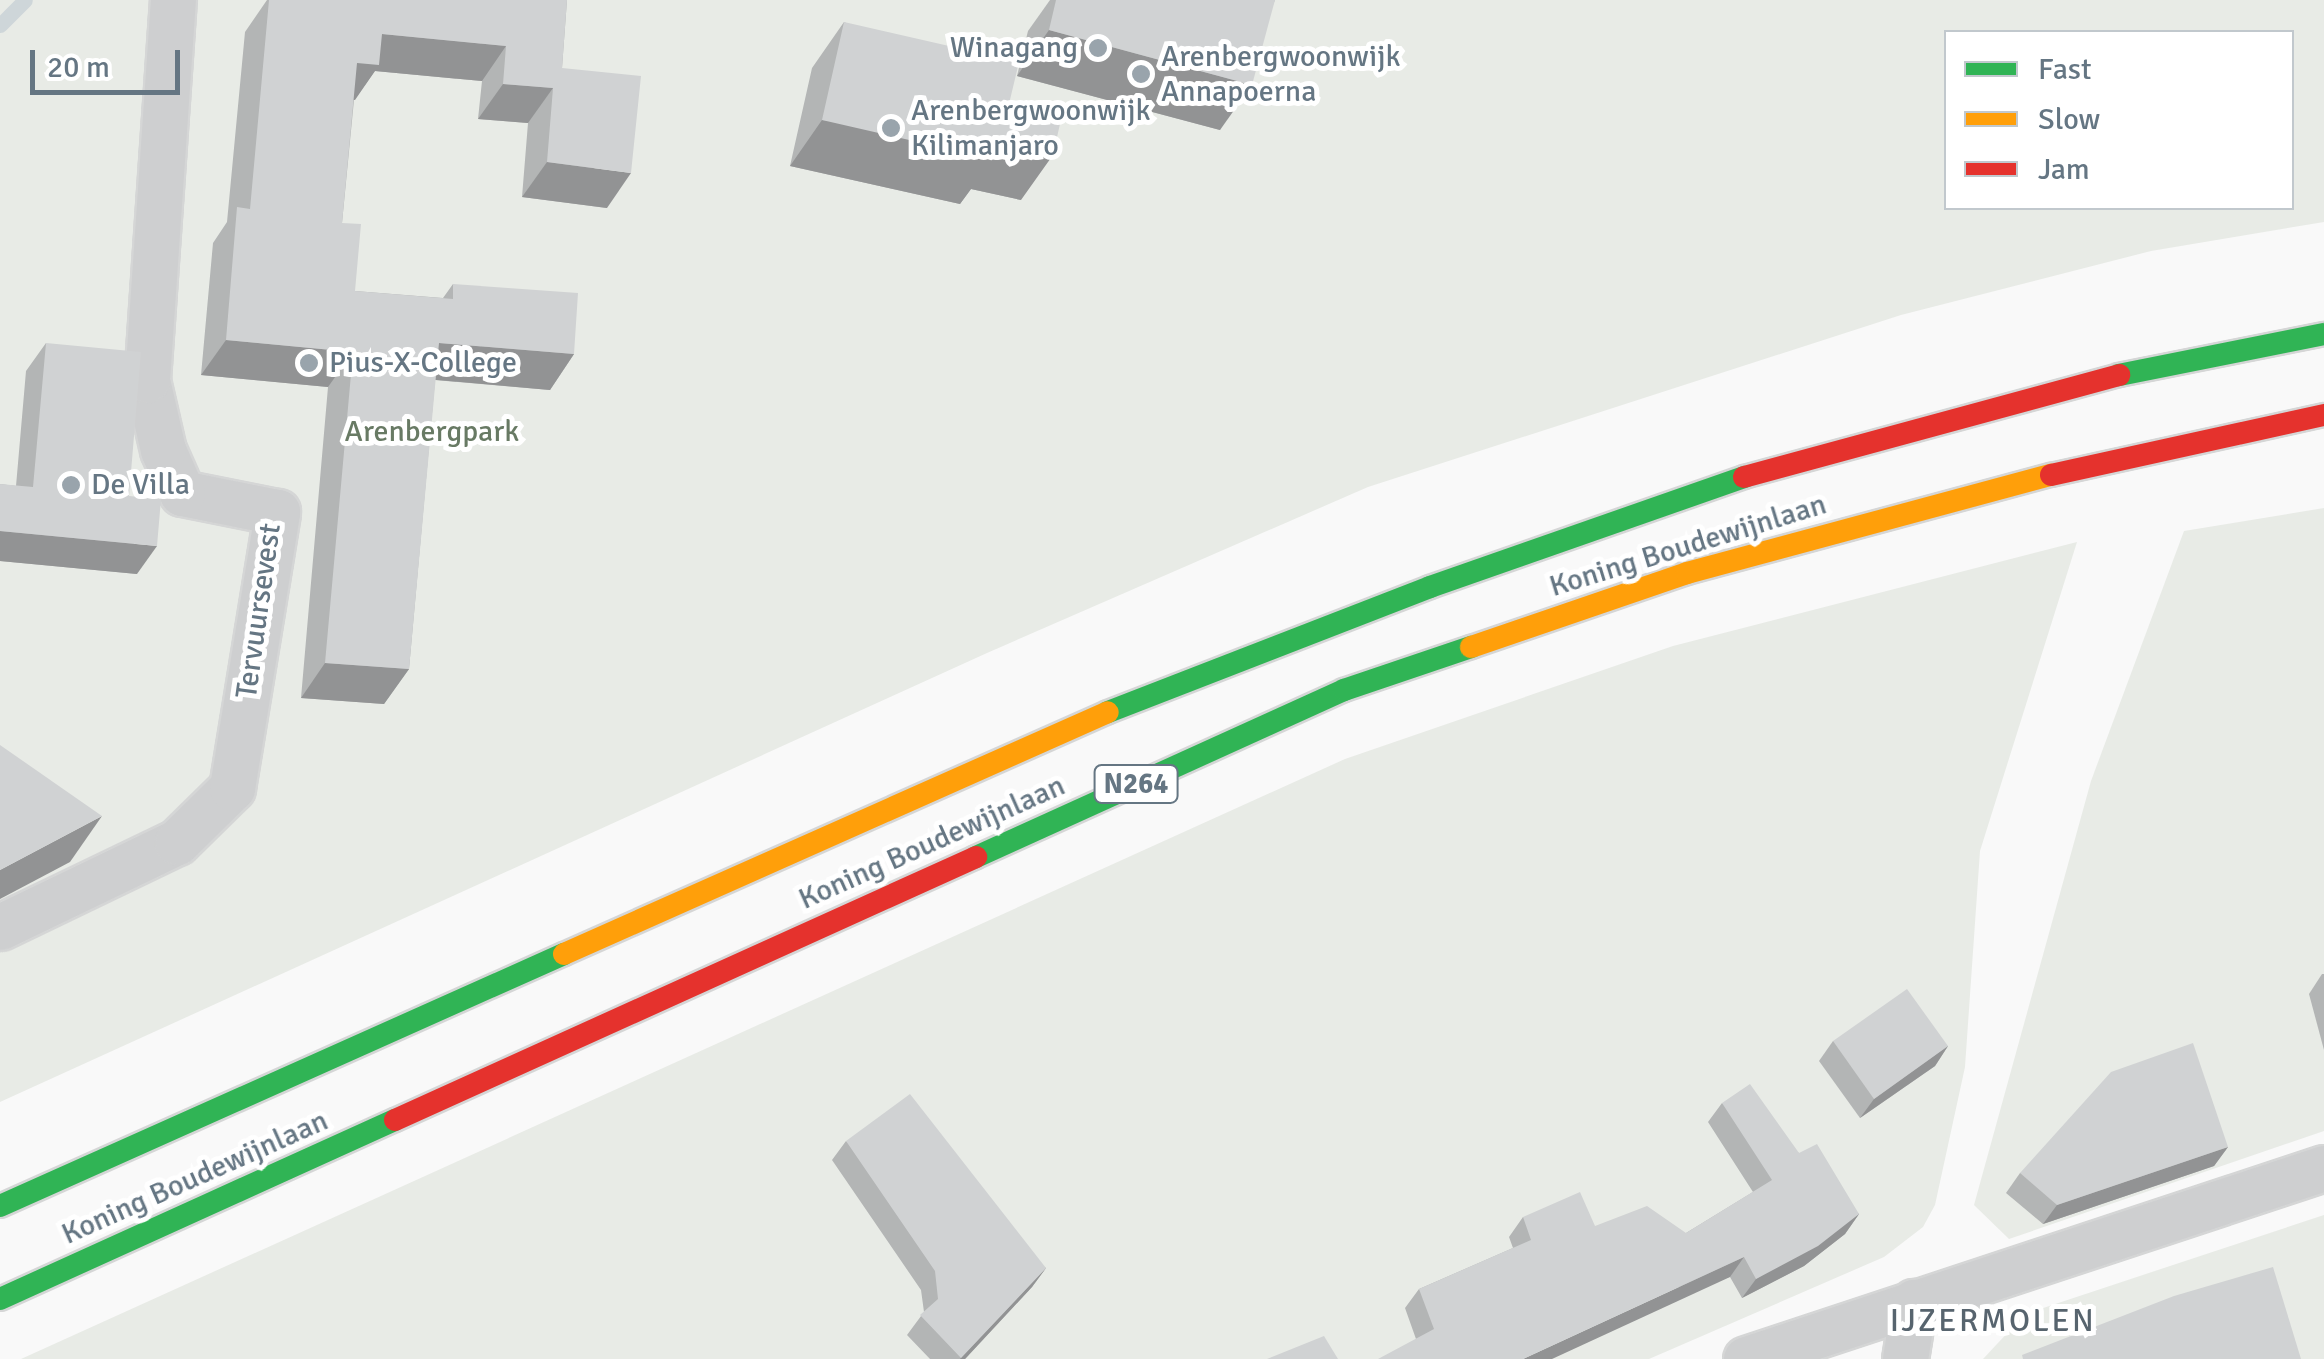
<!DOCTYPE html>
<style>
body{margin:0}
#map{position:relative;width:2324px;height:1359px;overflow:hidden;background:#f9f9f9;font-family:Signika,sans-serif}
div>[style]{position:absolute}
.green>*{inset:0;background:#e8ebe6}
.stream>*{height:15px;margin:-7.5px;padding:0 7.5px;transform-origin:7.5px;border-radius:7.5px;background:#ced6d9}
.roads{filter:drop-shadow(2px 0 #d5d6d6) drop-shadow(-2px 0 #d5d6d6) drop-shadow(0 2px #d5d6d6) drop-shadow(0 -2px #d5d6d6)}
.street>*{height:45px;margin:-22.5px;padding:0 22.5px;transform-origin:22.5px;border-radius:22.5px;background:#cecfd0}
.fast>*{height:22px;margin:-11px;padding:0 11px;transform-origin:11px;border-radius:11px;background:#30b455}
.slow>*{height:22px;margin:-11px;padding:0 11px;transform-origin:11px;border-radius:11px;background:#ff9f0a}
.jam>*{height:22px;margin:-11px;padding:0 11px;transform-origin:11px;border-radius:11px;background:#e5322d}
.wall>*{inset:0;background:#b3b5b5}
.shaded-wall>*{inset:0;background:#929394}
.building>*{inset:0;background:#d0d2d3}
.dots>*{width:28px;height:28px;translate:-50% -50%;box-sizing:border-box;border:5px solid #fff;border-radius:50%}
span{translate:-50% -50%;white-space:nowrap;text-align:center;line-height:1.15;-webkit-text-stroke:10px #fff;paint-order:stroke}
.shield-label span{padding:2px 8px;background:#fff;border:2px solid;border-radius:8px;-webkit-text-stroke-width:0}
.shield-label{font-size:28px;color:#657683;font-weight:700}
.poi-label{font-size:30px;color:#657683}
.right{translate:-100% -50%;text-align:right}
.left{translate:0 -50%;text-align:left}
.park-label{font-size:30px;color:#687a64}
.street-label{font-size:30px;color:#657683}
.neighbourhood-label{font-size:32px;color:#57646e;letter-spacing:2.5px}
.legend{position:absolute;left:1944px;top:30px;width:350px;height:180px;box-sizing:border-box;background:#fff;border:2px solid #c1c8cd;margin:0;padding:12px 18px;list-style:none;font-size:30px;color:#657683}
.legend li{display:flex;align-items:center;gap:20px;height:50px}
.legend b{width:50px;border:2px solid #c1c8cd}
.scale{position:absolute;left:30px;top:50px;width:150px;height:45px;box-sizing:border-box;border:5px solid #657683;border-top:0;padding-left:12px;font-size:30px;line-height:35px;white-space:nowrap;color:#657683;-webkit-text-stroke:8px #fff;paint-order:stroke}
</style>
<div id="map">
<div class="green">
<div style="clip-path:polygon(evenodd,0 0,2324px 0,2324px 222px,2151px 251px,1901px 315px,1368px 487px,987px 653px,0 1102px,0 0,1946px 32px,2292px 32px,2292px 208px,1946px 208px,1946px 32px)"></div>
<div style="clip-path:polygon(2324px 508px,2324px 1131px,2009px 1239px,1974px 1205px,2091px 781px,2184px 531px)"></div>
<div style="clip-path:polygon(2077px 542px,1980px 851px,1965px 1067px,1935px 1205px,1923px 1227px,1884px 1257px,1649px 1359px,21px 1359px,1345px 759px,1673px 646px)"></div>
<div style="clip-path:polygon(2324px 1215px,2324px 1359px,1983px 1359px,2025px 1314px)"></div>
</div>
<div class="stream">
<div style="left:0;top:25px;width:35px;rotate:-45deg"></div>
</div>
<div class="roads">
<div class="street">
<div style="left:0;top:927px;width:196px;rotate:-25.7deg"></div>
<div style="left:177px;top:842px;width:77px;rotate:-44.5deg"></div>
<div style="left:232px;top:788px;width:280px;rotate:-80.7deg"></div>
<div style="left:277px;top:512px;width:97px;rotate:-168.7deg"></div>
<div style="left:182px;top:493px;width:47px;rotate:-113.8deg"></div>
<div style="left:163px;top:450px;width:72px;rotate:-102.9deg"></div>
<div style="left:147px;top:380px;width:381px;rotate:-86.1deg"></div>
<div style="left:1746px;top:1359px;width:609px;rotate:-18.29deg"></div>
<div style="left:1905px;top:1359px;width:58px;rotate:-81deg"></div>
</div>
<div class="fast">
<div style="left:2119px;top:375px;width:209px;rotate:-11.3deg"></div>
<div style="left:1108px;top:712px;width:345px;rotate:-21.2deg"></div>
<div style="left:1430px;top:587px;width:333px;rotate:-19.3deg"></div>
<div style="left:976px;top:857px;width:404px;rotate:-24.4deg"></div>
<div style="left:1344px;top:690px;width:134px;rotate:-18.7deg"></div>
<div style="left:0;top:1206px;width:618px;rotate:-24.08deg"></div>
<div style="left:0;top:1299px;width:434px;rotate:-24.4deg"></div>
</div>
<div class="slow">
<div style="left:1471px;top:647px;width:228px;rotate:-18.9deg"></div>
<div style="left:1687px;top:573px;width:377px;rotate:-15.1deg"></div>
<div style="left:564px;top:954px;width:595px;rotate:-23.98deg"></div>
</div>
<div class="jam">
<div style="left:2051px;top:475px;width:280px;rotate:-12.4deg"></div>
<div style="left:1744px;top:477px;width:389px;rotate:-15.2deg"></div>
<div style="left:395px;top:1120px;width:638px;rotate:-24.35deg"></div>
</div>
</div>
<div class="wall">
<div style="clip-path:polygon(267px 0,567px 0,562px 68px,607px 208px,522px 197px,528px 123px,478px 119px,482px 81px,375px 71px,354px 100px,342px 223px,355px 291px,443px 298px,453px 284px,574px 354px,550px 390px,435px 380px,409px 669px,384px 704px,301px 698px,328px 387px,201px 375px,213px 243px,227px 222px,245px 32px)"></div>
<div style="clip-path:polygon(1050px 0,1275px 0,1220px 130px,1017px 76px,1028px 31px)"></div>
<div style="clip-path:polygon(844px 22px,1009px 104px,1021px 200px,971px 189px,960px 204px,790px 166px,812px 68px)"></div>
<div style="clip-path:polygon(46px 343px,129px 496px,137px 574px,0 561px,0 484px,16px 486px,26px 371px)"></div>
<div style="clip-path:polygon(2322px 974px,2324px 974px,2324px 1050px,2309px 994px)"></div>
<div style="clip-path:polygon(1833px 1041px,1948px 1046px,1935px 1066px,1860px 1118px,1819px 1061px)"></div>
<div style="clip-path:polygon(1722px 1103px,1799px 1153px,1859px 1214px,1845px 1234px,1804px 1266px,1742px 1298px,1730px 1277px,1416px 1339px,1405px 1308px,1419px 1289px,1513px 1248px,1509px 1237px,1523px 1217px,1595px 1226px,1686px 1233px,1753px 1192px,1708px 1122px)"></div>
<div style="clip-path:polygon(846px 1141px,1046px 1268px,1032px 1287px,965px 1359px,930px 1359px,907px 1335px,924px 1312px,921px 1290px,832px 1160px)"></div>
<div style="clip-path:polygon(2228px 1147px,2214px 1166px,2043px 1224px,2006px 1193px,2020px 1173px)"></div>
</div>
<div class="shaded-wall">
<div style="clip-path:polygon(1049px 30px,1252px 85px,1220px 130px,1017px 76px)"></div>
<div style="clip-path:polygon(382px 34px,506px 46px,482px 81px,375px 71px,355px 100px,332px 98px,357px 63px)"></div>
<div style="clip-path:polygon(503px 84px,553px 88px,528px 123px,478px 119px)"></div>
<div style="clip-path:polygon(822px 120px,996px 143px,1053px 155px,1021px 200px,971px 189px,960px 204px,790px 166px)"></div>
<div style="clip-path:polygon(547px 162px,631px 173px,607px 208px,522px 197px)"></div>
<div style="clip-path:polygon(226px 340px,353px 352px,328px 387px,201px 375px)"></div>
<div style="clip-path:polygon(439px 343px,574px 354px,550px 390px,414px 378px)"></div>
<div style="clip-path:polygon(0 531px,157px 546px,137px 574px,0 561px)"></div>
<div style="clip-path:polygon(325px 663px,409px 669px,384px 704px,301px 698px)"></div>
<div style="clip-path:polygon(102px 816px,70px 862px,0 899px,0 870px)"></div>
<div style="clip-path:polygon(1948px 1046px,1935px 1066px,1860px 1118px,1874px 1099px)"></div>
<div style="clip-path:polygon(2228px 1147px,2214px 1166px,2043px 1224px,2057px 1205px)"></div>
<div style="clip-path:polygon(1859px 1214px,1845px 1234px,1804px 1266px,1742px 1298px,1756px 1279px)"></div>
<div style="clip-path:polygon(1744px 1257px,1730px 1277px,1552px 1359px,1523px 1359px)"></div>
<div style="clip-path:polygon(1046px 1268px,1032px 1287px,965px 1359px,960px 1359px)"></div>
</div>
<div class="building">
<div style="clip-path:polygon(269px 0,567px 0,562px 68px,641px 76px,631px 173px,547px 162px,553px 88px,503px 84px,506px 46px,382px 34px,379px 65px,357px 63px,342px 223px,361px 224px,355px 291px,453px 299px,453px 284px,578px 293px,574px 354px,439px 343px,409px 669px,325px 663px,353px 352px,226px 340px,237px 207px,250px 209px)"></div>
<div style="clip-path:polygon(1056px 0,1275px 0,1252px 85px,1049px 30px)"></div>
<div style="clip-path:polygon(844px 22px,1019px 62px,1009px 104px,1062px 115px,1053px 155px,996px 143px,992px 159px,822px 120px)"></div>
<div style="clip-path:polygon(46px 343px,141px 352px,129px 496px,161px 499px,157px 546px,0 531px,0 484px,33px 487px)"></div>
<div style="clip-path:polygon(0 745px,102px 816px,0 870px)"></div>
<div style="clip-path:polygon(1907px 989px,1948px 1046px,1874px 1099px,1833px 1041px)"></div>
<div style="clip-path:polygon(2193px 1043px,2228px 1147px,2057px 1205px,2020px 1173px,2111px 1072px)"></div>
<div style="clip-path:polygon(1750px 1084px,1799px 1153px,1817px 1144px,1859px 1214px,1818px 1246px,1756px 1279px,1744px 1257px,1523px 1359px,1378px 1359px,1434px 1329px,1419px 1289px,1531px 1240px,1523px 1217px,1580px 1192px,1595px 1226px,1647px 1206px,1686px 1233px,1772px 1180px,1722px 1103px)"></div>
<div style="clip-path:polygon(910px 1094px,1046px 1268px,961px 1358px,920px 1315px,938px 1299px,935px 1271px,846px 1141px)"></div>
<div style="clip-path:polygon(2273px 1267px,2301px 1359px,2023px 1359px,2022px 1355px,2174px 1296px)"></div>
<div style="clip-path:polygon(1324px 1336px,1338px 1359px,1267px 1359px)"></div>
</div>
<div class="dots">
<div style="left:1098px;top:48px;background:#99a4ac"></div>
<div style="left:1141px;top:74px;background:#99a4ac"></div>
<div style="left:891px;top:128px;background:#99a4ac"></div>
<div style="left:309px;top:363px;background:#99a4ac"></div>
<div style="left:71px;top:485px;background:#99a4ac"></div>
</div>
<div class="shield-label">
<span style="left:1136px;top:784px">N264</span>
</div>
<div class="poi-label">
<span class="right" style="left:1078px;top:48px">Winagang</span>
<span class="left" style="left:1161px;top:74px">Arenbergwoonwijk<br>Annapoerna</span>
<span class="left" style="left:911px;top:128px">Arenbergwoonwijk<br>Kilimanjaro</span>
<span class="left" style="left:329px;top:363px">Pius-X-College</span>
<span class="left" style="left:91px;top:485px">De Villa</span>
</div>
<div class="park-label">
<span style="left:432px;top:432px">Arenbergpark</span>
</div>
<div class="street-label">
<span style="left:1688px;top:546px;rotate:-17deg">Koning Boudewijnlaan</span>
<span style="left:259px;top:611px;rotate:-82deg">Tervuursevest</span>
<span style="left:932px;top:843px;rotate:-24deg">Koning Boudewijnlaan</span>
<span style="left:195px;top:1178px;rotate:-24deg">Koning Boudewijnlaan</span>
</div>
<div class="neighbourhood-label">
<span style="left:1993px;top:1321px">IJZERMOLEN</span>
</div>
<ul class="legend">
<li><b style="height:12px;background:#30b455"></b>Fast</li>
<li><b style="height:12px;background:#ff9f0a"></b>Slow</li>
<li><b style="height:12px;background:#e5322d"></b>Jam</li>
</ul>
<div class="scale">20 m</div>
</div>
